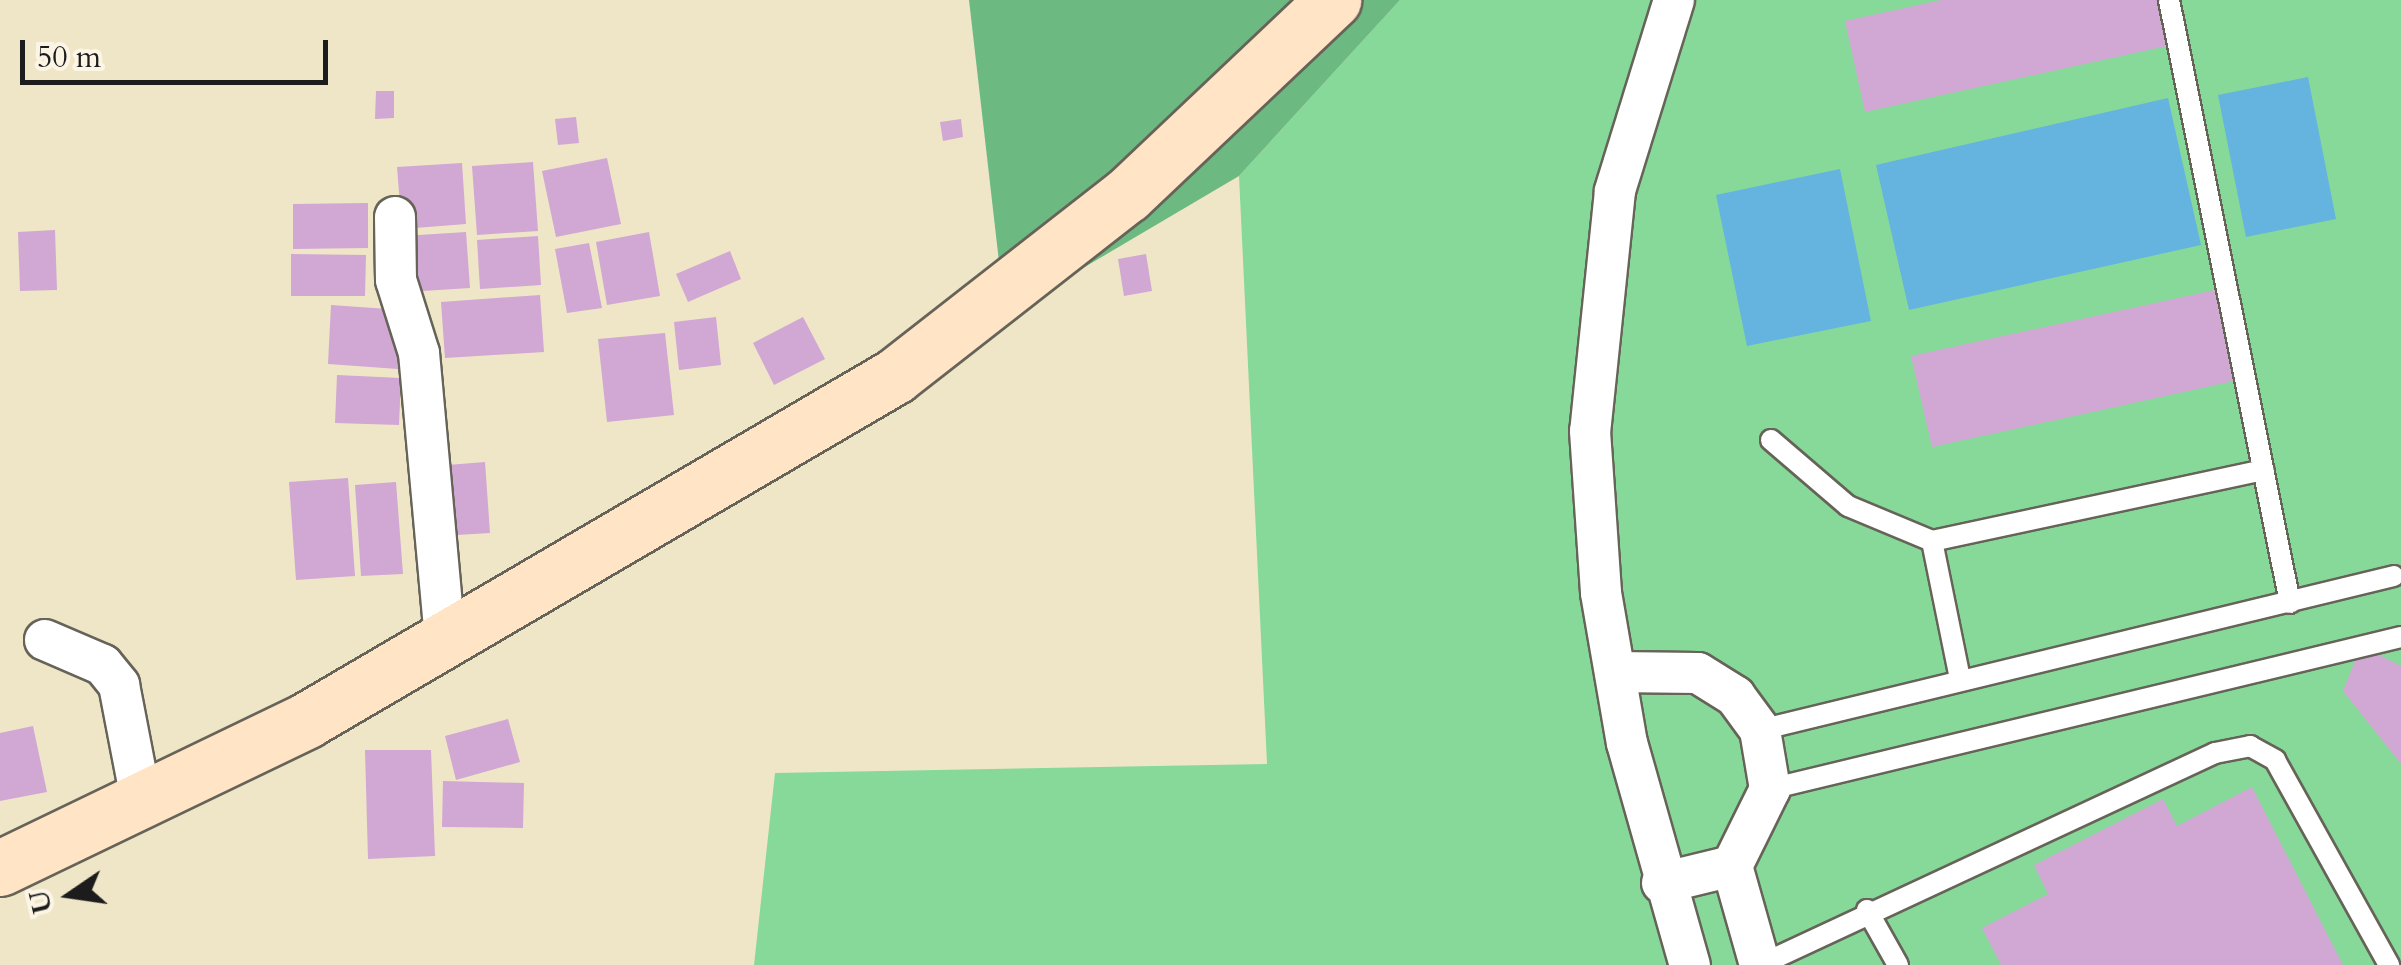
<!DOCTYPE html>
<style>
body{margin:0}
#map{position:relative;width:2401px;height:965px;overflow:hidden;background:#efe6c8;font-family:Cardo,serif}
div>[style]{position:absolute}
.green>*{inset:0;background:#87d99a}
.forest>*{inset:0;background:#6db982}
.water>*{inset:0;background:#64b4df}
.building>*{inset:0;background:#d1a7d3}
.roads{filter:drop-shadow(2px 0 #666358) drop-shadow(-2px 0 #666358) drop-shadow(0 2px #666358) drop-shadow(0 -2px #666358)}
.lane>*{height:20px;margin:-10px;padding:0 10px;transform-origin:10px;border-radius:10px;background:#fff}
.street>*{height:40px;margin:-20px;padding:0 20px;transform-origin:20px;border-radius:20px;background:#fff}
.secondary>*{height:55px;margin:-27.5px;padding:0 27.5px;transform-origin:27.5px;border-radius:27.5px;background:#ffe4c6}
span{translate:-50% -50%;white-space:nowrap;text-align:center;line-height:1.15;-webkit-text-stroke:10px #fcf5e5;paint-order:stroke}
.north{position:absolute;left:20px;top:845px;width:100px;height:100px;-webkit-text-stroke:8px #fcf5e5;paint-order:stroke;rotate:257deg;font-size:28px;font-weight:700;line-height:40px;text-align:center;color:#1c1c1c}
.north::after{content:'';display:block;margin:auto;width:35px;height:45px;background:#1c1c1c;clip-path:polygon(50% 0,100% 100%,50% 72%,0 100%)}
.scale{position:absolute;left:20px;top:40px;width:308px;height:45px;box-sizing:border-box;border:5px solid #1c1c1c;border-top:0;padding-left:12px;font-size:30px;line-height:35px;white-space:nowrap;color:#1c1c1c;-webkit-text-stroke:8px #fcf5e5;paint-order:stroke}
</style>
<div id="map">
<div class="green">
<div style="clip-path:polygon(1400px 0,2401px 0,2401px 965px,754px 965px,775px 773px,1267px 764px,1239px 176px)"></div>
</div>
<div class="forest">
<div style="clip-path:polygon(969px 0,1400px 0,1239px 176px,1005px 314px)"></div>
</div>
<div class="water">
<div style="clip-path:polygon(2308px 77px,2336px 219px,2246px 237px,2218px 95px)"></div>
<div style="clip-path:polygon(2168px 98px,2201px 245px,1909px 310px,1876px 165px)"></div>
<div style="clip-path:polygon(1840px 169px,1871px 321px,1747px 346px,1716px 195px)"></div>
</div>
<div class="building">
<div style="clip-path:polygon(1941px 0,2157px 0,2167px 46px,1865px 112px,1845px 21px)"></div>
<div style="clip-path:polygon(376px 91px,394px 91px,394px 118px,375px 119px)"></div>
<div style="clip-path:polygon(576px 117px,579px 143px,558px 145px,555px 119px)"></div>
<div style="clip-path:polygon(961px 119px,963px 137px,943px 141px,940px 122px)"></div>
<div style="clip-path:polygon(607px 158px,621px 224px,556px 237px,542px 171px)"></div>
<div style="clip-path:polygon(533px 162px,538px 231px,477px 235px,472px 166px)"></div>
<div style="clip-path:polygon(462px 163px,466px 224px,402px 229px,397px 167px)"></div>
<div style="clip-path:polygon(368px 203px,368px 248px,293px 249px,293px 204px)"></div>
<div style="clip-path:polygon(55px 230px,57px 290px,20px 291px,18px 232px)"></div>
<div style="clip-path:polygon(466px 232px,470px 288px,407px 292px,403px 236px)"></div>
<div style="clip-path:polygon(649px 232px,660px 296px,607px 305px,596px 242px)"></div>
<div style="clip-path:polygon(538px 236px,541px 285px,480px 289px,477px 240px)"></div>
<div style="clip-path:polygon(589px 243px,602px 308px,567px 313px,555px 249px)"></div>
<div style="clip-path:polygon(730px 251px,741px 279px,688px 302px,676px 274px)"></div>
<div style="clip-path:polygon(291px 254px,366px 255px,365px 296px,291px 296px)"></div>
<div style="clip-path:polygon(1146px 254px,1152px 291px,1124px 296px,1118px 259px)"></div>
<div style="clip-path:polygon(2215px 290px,2234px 381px,1932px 447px,1911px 356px)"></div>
<div style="clip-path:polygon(540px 295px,544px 352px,445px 358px,441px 302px)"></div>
<div style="clip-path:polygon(331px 305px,402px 310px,398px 369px,328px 364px)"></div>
<div style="clip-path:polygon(716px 317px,721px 365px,679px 370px,674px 322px)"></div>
<div style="clip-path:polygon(803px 317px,825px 359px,774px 385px,753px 343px)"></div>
<div style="clip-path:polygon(665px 333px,674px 415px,607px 422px,598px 339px)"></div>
<div style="clip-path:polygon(337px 375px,401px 378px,399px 425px,335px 423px)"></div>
<div style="clip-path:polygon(485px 462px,490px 533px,440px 536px,435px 466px)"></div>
<div style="clip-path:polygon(348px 478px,355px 576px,296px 580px,289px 482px)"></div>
<div style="clip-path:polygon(396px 482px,403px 574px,361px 576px,355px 485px)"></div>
<div style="clip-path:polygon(2361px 646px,2401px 666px,2401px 764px,2343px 691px)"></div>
<div style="clip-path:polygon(508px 719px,520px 762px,456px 780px,445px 736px)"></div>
<div style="clip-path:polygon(33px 726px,47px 792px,0 801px,0 733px)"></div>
<div style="clip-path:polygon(365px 750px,431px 750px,435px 856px,368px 859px)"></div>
<div style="clip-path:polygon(443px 781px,524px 783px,523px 828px,442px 827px)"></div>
<div style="clip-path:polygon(2252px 787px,2343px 965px,2001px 965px,1982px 928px,2048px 894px,2034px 865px,2163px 799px,2177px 826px)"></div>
</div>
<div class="roads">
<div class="lane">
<div style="left:2169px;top:0;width:615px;rotate:78.65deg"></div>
<div style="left:1771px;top:440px;width:101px;rotate:40.6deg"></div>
<div style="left:1848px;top:506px;width:91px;rotate:22.6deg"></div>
<div style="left:1932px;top:541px;width:339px;rotate:-12.1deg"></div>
<div style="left:1932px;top:541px;width:141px;rotate:78.5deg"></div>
<div style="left:1760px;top:730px;width:652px;rotate:-13.65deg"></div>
<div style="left:1770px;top:789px;width:649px;rotate:-13.54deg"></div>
<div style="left:1867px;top:910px;width:63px;rotate:60.6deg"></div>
<div style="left:1760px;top:965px;width:502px;rotate:-24.98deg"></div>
<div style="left:2215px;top:753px;width:36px;rotate:-11deg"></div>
<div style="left:2250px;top:746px;width:29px;rotate:29deg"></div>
<div style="left:2275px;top:760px;width:235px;rotate:60.9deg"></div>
</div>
<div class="street">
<div style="left:1674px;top:0;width:200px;rotate:107.2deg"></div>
<div style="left:1615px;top:191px;width:241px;rotate:95.9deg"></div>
<div style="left:1590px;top:431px;width:162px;rotate:86.1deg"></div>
<div style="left:1601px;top:593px;width:152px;rotate:80.2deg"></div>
<div style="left:1627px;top:743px;width:231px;rotate:74.2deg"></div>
<div style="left:395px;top:217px;width:63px;rotate:89.1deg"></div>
<div style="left:396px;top:280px;width:77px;rotate:72.5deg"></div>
<div style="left:419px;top:353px;width:284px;rotate:84.8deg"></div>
<div style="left:45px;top:640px;width:63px;rotate:23.3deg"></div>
<div style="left:103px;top:665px;width:26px;rotate:51deg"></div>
<div style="left:119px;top:685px;width:122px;rotate:79.1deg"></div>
<div style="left:1615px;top:672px;width:83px;rotate:0.7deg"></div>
<div style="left:1698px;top:673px;width:44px;rotate:31.9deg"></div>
<div style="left:1735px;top:696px;width:42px;rotate:53.7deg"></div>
<div style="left:1760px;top:730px;width:60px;rotate:80.4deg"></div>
<div style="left:1770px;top:789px;width:86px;rotate:116.3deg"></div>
<div style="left:1732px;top:866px;width:103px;rotate:74.2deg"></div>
<div style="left:1662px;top:883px;width:72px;rotate:-13.7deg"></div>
</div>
<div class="secondary">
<div style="left:0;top:868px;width:341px;rotate:-25.7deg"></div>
<div style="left:307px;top:720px;width:681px;rotate:-30.33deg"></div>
<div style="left:895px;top:376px;width:294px;rotate:-38deg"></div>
<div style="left:1127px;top:195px;width:284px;rotate:-43.4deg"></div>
</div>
</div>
<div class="north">U</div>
<div class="scale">50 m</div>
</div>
